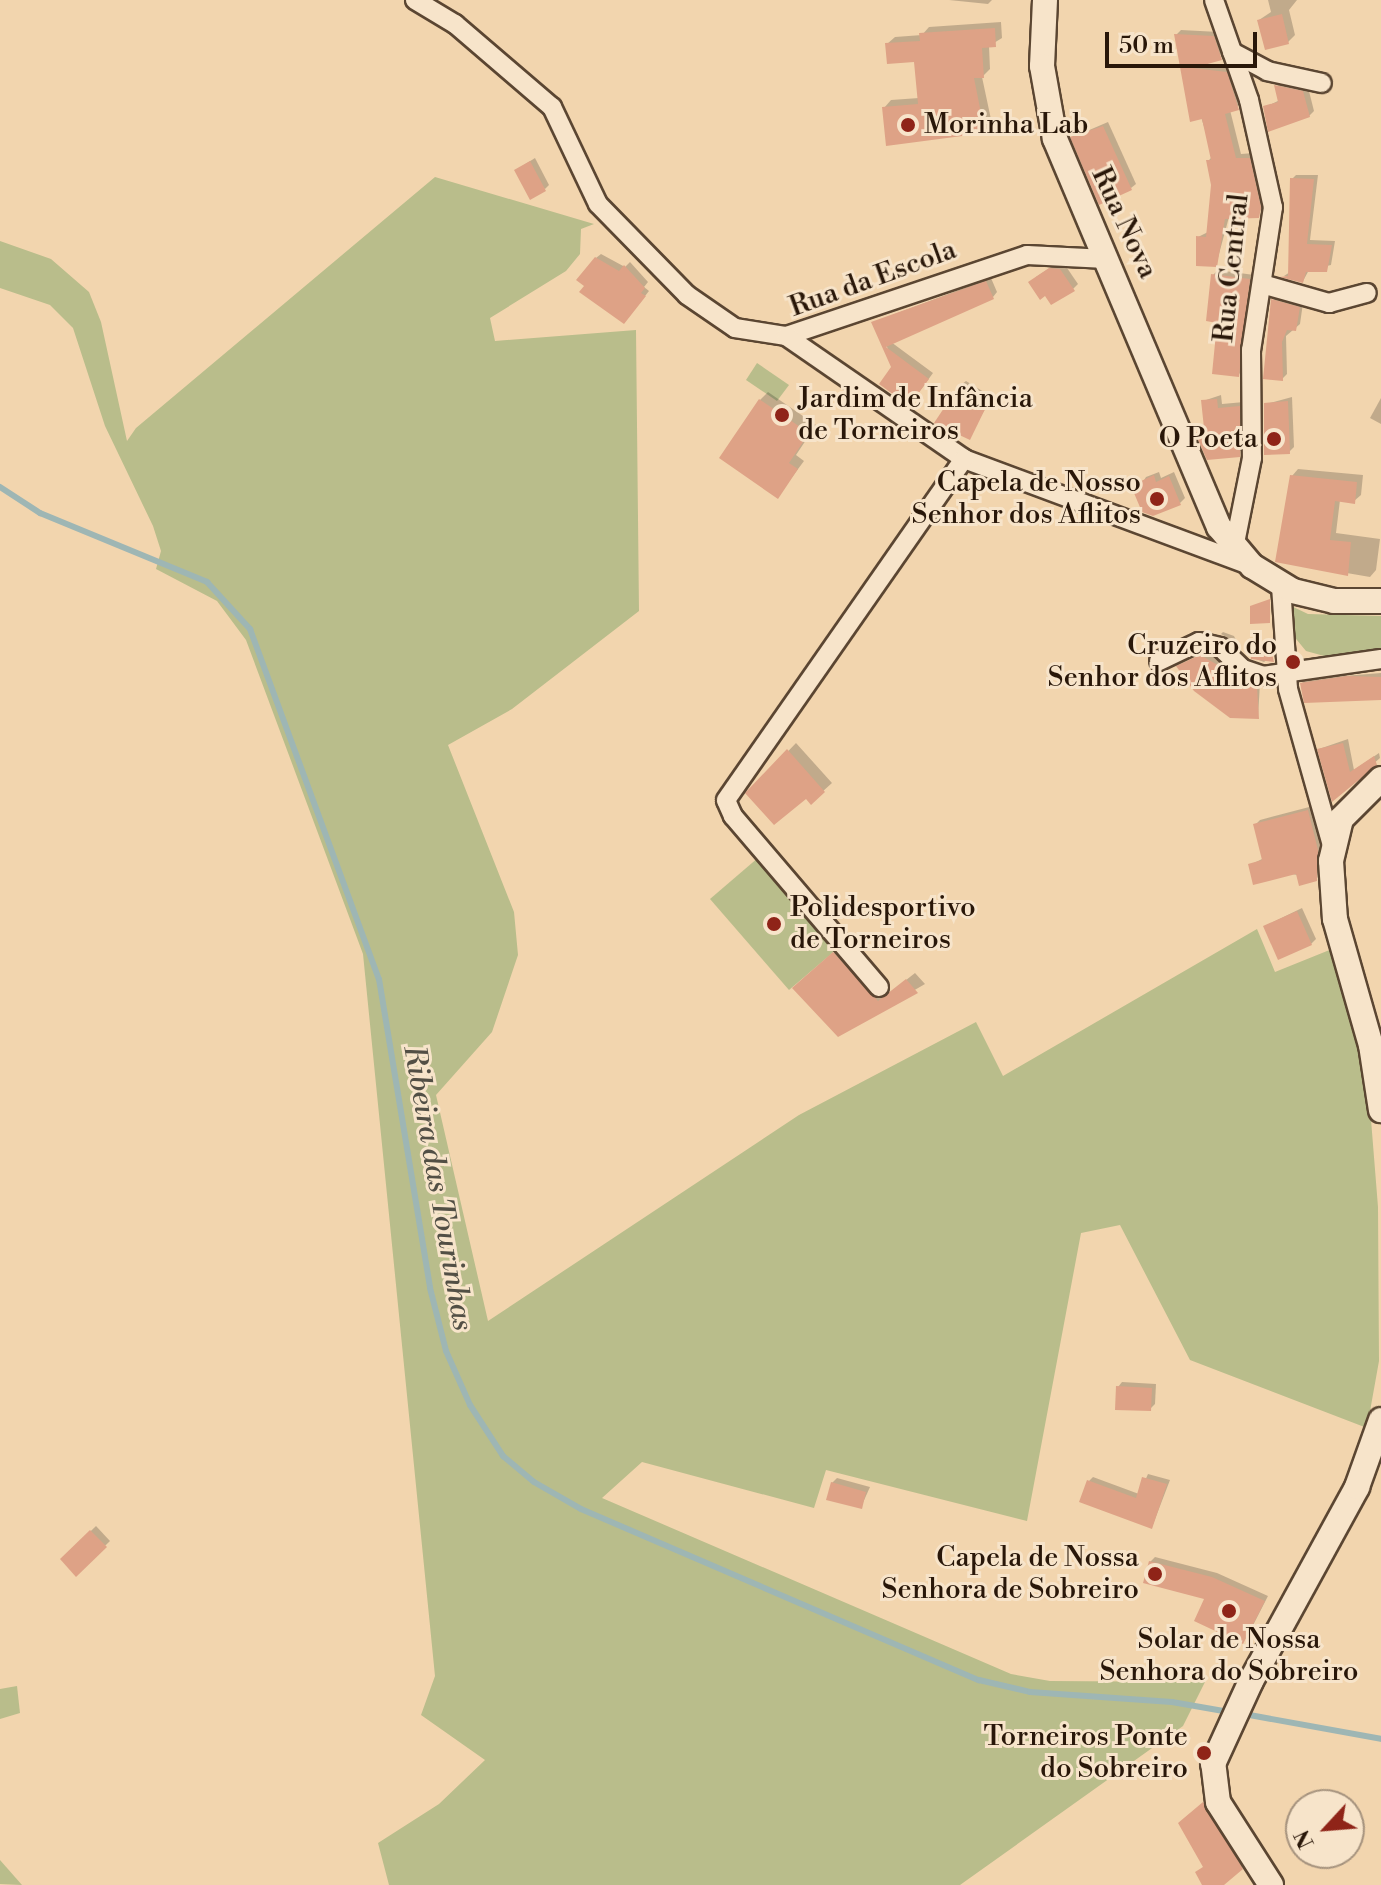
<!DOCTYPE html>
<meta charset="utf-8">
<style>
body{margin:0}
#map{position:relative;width:1381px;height:1885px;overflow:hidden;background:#f2d5ae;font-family:"Libre Bodoni",serif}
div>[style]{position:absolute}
.green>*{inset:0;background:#b9bd8b}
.shadow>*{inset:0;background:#0003}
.stream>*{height:6px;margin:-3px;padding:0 3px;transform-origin:3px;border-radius:3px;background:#9eb6b4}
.building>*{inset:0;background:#dea286}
.roads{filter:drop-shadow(2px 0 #5b4632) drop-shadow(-2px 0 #5b4632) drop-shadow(0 2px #5b4632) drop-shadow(0 -2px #5b4632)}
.street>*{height:18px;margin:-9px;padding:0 9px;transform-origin:9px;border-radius:9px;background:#f7e4ca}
.secondary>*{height:24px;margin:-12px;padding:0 12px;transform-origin:12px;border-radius:12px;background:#f7e4ca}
.dots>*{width:22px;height:22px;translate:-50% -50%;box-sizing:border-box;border:4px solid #f7e4ca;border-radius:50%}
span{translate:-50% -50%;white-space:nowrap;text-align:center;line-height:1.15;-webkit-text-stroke:6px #f7e4ca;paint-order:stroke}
.poi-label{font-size:28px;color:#291709}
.left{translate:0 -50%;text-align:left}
.right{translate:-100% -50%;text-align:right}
.street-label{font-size:28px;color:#291709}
.water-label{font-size:30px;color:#524f45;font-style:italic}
.north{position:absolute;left:1285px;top:1789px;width:80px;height:80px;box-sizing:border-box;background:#f7e4ca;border:2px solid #a5927d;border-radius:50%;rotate:244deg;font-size:22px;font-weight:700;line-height:32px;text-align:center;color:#291709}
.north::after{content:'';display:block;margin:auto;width:28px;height:36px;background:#8f2418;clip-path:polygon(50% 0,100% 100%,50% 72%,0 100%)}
.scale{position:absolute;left:1105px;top:32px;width:152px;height:36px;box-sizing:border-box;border:4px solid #291709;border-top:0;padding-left:10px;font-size:24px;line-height:28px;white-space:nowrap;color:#291709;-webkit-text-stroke:6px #f7e4ca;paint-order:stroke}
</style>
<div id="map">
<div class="green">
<div style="clip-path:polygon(435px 177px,594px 224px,581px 229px,580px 254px,566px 271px,490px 318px,495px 341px,636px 330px,639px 611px,512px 709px,448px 745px,514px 912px,518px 955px,492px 1032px,436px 1095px,488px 1321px,799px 1115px,976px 1022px,1003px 1076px,1257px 929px,1275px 972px,1332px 949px,1353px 1012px,1368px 1082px,1378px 1207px,1379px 1361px,1367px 1428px,1190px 1360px,1120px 1225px,1081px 1233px,1027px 1521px,826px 1470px,814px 1508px,642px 1462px,602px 1498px,1011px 1674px,1050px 1681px,1205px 1682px,1183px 1726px,960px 1885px,389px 1885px,378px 1843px,439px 1804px,485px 1760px,421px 1715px,435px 1676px,363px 954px,246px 640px,217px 601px,156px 569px,161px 551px,153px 526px,105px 426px,73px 328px,50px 305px,0 288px,0 241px,51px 259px,89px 292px,101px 322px,127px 441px,136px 428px)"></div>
<div style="clip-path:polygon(757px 363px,789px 385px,777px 401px,746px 380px)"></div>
<div style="clip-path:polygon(1287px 604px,1308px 614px,1381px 616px,1381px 655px,1335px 659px,1306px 651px,1292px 634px)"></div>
<div style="clip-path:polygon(759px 857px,837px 949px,789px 990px,710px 899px)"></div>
<div style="clip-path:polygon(17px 1686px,20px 1713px,0 1719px,0 1689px)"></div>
<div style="clip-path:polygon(0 1860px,22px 1885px,0 1884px)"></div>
</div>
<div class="shadow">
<div style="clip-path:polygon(949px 0,992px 0,988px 4px)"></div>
<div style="clip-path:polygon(1268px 0,1297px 0,1289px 10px,1295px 35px,1288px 42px,1259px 20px,1271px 12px)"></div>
<div style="clip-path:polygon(1001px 22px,1002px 38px,989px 46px,990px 69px,982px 77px,992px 124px,984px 131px,884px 108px,891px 100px,919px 98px,916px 60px,887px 44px,895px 37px,922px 35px,929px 27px)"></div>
<div style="clip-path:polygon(1181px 30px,1219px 32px,1226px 53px,1201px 63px,1231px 68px,1243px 103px,1230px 110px,1241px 154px,1254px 153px,1265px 201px,1258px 216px,1229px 217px,1216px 265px,1198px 237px,1208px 232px,1213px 185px,1208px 161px,1213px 156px,1176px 35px)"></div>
<div style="clip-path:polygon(1281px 81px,1308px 87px,1314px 111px,1309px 116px,1265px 107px,1280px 100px,1277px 86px)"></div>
<div style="clip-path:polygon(1108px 122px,1136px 184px,1131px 188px,1073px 137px)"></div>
<div style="clip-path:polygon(535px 158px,549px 185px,545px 189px,516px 170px)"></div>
<div style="clip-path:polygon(1296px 175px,1318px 175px,1310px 240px,1335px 241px,1331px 265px,1309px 270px,1303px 281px,1284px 276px,1290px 272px,1292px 179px)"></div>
<div style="clip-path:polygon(601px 254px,625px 267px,630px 262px,648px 282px,644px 287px,649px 291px,629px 316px,596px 258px)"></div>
<div style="clip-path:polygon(1056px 264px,1065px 265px,1078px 284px,1073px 289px,1036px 277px)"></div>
<div style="clip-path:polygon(1218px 270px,1254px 275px,1243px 370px,1238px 375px,1219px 321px,1213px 275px)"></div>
<div style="clip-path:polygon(991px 278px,997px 292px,993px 297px,891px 342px,933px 373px,914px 399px,874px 322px)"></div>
<div style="clip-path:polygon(1278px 295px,1303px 303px,1300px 324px,1286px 336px,1287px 374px,1282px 379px,1273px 300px)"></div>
<div style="clip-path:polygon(966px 381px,992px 397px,969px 437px,961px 385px)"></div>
<div style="clip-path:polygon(768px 392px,816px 425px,796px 455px,804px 461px,778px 496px,760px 400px)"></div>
<div style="clip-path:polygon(1221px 395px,1222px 404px,1244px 402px,1244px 450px,1208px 458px,1197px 429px,1205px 424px,1203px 401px)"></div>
<div style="clip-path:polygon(1292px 397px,1294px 447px,1289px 452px,1266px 404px)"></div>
<div style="clip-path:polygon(1381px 398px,1381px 424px,1370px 418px)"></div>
<div style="clip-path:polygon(1298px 469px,1363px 475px,1361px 495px,1354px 501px,1340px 500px,1336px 533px,1380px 539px,1376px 570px,1370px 577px,1277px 561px,1292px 476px)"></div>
<div style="clip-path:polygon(1159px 472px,1161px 478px,1174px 472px,1185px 498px,1180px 503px,1136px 493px,1146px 477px)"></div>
<div style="clip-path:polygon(1223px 632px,1234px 636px,1238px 644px,1221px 634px)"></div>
<div style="clip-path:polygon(1257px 640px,1275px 646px,1275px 653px,1264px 662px,1253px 658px)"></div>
<div style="clip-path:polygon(1206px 652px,1260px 683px,1258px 717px,1179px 666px)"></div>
<div style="clip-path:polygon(1381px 673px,1381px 698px,1302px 683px,1306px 679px)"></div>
<div style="clip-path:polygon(1348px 739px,1354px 770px,1379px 753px,1380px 758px,1333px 799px,1319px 749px)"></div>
<div style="clip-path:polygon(796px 743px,832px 783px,811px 802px,807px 797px,748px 793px)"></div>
<div style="clip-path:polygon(1313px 806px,1322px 844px,1321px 874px,1316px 879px,1250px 865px,1264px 858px,1255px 825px,1260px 820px)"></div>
<div style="clip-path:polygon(1302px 908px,1316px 939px,1311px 944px,1265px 926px)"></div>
<div style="clip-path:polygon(842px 946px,887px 995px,915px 973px,925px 984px,839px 1034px,802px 980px)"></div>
<div style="clip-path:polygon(1122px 1382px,1156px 1384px,1155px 1404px,1150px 1409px,1118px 1387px)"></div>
<div style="clip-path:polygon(1148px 1474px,1170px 1480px,1152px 1527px,1089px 1481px,1093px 1477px,1139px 1494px)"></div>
<div style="clip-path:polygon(837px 1478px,870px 1487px,861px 1507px,832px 1483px)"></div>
<div style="clip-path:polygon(96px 1526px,110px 1541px,76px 1574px,62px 1559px)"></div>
<div style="clip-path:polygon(1155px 1557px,1217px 1573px,1268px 1596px,1247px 1637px,1243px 1641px,1206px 1598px,1150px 1562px)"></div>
<div style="clip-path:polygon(1208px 1799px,1247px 1863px,1218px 1885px,1205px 1885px,1197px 1872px,1205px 1866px,1185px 1818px)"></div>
</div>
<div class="stream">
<div style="left:0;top:487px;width:48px;rotate:33deg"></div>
<div style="left:40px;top:513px;width:181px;rotate:22.4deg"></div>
<div style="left:207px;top:582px;width:64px;rotate:47.5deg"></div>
<div style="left:250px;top:629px;width:373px;rotate:69.8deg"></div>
<div style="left:379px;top:979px;width:313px;rotate:80.6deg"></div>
<div style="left:430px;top:1288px;width:65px;rotate:75.7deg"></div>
<div style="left:446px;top:1351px;width:59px;rotate:66deg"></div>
<div style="left:470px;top:1405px;width:61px;rotate:57.1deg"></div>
<div style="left:503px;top:1456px;width:40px;rotate:40deg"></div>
<div style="left:534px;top:1482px;width:54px;rotate:29.9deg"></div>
<div style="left:581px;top:1509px;width:433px;rotate:23.3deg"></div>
<div style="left:979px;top:1680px;width:52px;rotate:13.2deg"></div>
<div style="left:1030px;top:1692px;width:142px;rotate:4deg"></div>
<div style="left:1172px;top:1702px;width:58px;rotate:10deg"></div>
<div style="left:1244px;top:1714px;width:139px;rotate:10.3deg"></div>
</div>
<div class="building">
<div style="clip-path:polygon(1282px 14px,1289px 44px,1265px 50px,1257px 20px)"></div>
<div style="clip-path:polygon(995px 28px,996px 47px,982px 48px,984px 78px,974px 78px,985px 133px,886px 146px,882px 107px,918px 104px,914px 62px,887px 64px,885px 43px,920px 41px,919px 33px)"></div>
<div style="clip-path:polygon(1174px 34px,1214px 36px,1222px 60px,1193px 68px,1227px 72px,1239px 110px,1225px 114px,1236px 158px,1250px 158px,1261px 207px,1259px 218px,1225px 219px,1217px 267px,1196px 266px,1196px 236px,1206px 237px,1211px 185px,1206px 160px,1211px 160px,1202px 119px,1190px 122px)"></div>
<div style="clip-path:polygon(1274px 85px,1303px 91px,1310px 117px,1268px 132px,1263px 106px,1278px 102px)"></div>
<div style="clip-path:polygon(1103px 126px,1132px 190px,1099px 205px,1070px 137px)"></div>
<div style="clip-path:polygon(530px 161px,546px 191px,530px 200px,514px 170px)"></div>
<div style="clip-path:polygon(1290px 178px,1314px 179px,1307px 244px,1332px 245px,1327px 272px,1306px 272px,1303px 283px,1280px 277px,1288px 276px)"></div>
<div style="clip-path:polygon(595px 257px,619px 271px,624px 265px,645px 288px,641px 293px,646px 296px,624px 324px,579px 292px,584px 286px,576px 280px)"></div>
<div style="clip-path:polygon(1049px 268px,1060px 269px,1075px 291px,1051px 305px,1045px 296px,1040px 300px,1028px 282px)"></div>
<div style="clip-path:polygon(1211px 274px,1250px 279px,1239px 377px,1212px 374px,1217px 323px,1206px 321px)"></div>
<div style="clip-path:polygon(986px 281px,994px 299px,886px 347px,929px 379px,909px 406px,879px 384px,891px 367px,871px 322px)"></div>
<div style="clip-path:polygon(1271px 299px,1300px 307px,1296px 331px,1287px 330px,1282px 342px,1283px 381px,1263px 379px)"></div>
<div style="clip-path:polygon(960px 384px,988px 403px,970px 440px,934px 423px)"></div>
<div style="clip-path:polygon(759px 399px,809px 433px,789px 463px,798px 469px,778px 499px,719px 458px)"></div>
<div style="clip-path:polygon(1217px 399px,1218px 408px,1240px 406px,1240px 457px,1207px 460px,1195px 433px,1204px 428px,1201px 400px)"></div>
<div style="clip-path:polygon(1288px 401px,1290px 454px,1264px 455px,1264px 403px)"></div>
<div style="clip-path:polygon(1154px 475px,1156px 482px,1169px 476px,1181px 505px,1153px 516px,1142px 512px,1134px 493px,1142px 489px,1139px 482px)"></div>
<div style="clip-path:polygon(1290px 475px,1357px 482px,1355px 504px,1335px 501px,1330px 540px,1351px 542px,1348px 576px,1275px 562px)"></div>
<div style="clip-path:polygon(1270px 599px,1270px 623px,1250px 624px,1250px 606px)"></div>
<div style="clip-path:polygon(1250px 643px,1271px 650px,1274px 662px,1251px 659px)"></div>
<div style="clip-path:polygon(1200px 655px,1257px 687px,1259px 719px,1230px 718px,1194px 691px,1176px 666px)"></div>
<div style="clip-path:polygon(1347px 676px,1381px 677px,1381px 700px,1304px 703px,1300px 683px)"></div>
<div style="clip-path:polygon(1343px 743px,1350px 772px,1374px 756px,1377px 765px,1332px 802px,1317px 749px)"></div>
<div style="clip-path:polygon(787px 749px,825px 792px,811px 805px,806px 799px,774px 825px,745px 793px)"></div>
<div style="clip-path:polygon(1308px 810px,1318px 850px,1317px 881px,1299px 886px,1296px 874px,1253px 885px,1248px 864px,1262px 860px,1253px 824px)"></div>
<div style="clip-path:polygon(1297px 911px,1312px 945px,1278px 960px,1263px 926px)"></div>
<div style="clip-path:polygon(833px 952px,878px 1001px,906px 979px,918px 993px,838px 1037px,792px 988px)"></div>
<div style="clip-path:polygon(1116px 1386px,1152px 1388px,1151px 1411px,1115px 1410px)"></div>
<div style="clip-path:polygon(1142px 1477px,1167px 1484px,1152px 1529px,1079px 1502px,1087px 1480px,1136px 1498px)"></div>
<div style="clip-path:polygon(831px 1482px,866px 1492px,862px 1509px,826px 1500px)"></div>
<div style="clip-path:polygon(90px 1530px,107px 1547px,76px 1577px,60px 1559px)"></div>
<div style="clip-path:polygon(1149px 1561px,1212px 1577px,1265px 1601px,1243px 1644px,1194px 1621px,1204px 1599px,1143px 1583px)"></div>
<div style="clip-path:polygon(1203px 1802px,1243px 1869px,1224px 1885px,1202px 1885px,1195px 1872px,1203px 1867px,1178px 1823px)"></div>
</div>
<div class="roads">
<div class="street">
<div style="left:415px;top:0;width:47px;rotate:31deg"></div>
<div style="left:455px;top:24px;width:128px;rotate:40.6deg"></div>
<div style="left:552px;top:107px;width:107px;rotate:64.6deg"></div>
<div style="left:598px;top:204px;width:127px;rotate:45.6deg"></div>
<div style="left:687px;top:295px;width:58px;rotate:34.5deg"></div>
<div style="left:735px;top:328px;width:52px;rotate:8.9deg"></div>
<div style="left:1214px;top:0;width:106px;rotate:70.7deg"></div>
<div style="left:1249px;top:100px;width:110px;rotate:77.4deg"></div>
<div style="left:1273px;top:207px;width:145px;rotate:98.7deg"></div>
<div style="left:1251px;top:350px;width:108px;rotate:89.5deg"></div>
<div style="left:1252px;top:458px;width:92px;rotate:101.3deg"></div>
<div style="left:1232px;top:52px;width:40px;rotate:28deg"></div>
<div style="left:1267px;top:71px;width:56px;rotate:12.3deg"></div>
<div style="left:1106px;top:259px;width:79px;rotate:-177.1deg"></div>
<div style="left:1027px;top:255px;width:254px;rotate:161.4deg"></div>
<div style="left:786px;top:336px;width:216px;rotate:34.6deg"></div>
<div style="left:964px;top:459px;width:307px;rotate:20.4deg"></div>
<div style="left:1262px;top:284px;width:70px;rotate:15.8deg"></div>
<div style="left:1329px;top:303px;width:39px;rotate:-15deg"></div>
<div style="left:1281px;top:586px;width:103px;rotate:86.1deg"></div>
<div style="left:1288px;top:689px;width:163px;rotate:74.3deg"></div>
<div style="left:1159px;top:661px;width:44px;rotate:-25.4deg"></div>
<div style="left:1199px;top:642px;width:22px;rotate:13deg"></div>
<div style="left:1220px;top:647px;width:32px;rotate:44deg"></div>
<div style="left:1243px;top:669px;width:21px;rotate:19deg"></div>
<div style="left:1263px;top:676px;width:119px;rotate:-8.2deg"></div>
<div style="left:879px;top:987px;width:225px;rotate:-130.5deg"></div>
<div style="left:733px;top:816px;width:17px;rotate:-114deg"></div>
<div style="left:726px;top:800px;width:416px;rotate:-55.1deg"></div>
</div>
<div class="secondary">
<div style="left:1045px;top:0;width:66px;rotate:92.6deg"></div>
<div style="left:1042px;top:66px;width:74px;rotate:79.9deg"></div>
<div style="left:1055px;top:139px;width:421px;rotate:67.1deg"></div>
<div style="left:1219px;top:527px;width:51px;rotate:49.8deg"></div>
<div style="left:1252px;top:566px;width:48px;rotate:31.4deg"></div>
<div style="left:1293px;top:591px;width:42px;rotate:13.7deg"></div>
<div style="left:1334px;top:601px;width:47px"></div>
<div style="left:1381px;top:779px;width:57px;rotate:135deg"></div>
<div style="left:1341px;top:819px;width:43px;rotate:103.4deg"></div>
<div style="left:1331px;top:861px;width:58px;rotate:86.1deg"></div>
<div style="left:1335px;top:919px;width:131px;rotate:74.1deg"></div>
<div style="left:1371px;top:1045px;width:66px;rotate:81.3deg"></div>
<div style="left:1271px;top:1885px;width:98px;rotate:-122.6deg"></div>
<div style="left:1218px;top:1802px;width:38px;rotate:-97deg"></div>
<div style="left:1213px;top:1764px;width:91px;rotate:-65.4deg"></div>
<div style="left:1251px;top:1681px;width:221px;rotate:-61.3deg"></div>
<div style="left:1357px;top:1487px;width:71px;rotate:-70.3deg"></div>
</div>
</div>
<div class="dots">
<div style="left:908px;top:125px;background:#8f2418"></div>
<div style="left:782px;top:415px;background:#8f2418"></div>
<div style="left:1274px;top:439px;background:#8f2418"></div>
<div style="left:1157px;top:499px;background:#8f2418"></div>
<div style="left:1293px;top:662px;background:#8f2418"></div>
<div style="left:774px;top:924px;background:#8f2418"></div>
<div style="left:1155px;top:1574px;background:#8f2418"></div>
<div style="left:1229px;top:1611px;background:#8f2418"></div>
<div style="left:1204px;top:1753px;background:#8f2418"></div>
</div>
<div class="poi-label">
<span class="left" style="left:924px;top:125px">Morinha Lab</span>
<span class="left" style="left:798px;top:415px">Jardim de Infância<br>de Torneiros</span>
<span class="right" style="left:1258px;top:439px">O Poeta</span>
<span class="right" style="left:1141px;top:499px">Capela de Nosso<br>Senhor dos Aflitos</span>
<span class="right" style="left:1277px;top:662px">Cruzeiro do<br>Senhor dos Aflitos</span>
<span class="left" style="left:790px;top:924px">Polidesportivo<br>de Torneiros</span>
<span class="right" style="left:1139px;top:1574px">Capela de Nossa<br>Senhora de Sobreiro</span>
<span style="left:1229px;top:1656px">Solar de Nossa<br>Senhora do Sobreiro</span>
<span class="right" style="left:1188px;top:1753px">Torneiros Ponte<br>do Sobreiro</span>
</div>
<div class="street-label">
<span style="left:1124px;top:223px;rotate:65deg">Rua Nova</span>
<span style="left:1232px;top:268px;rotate:-84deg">Rua Central</span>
<span style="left:873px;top:279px;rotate:-20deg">Rua da Escola</span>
</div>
<div class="water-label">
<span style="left:438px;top:1188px;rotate:80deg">Ribeira das Tourinhas</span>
</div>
<div class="north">N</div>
<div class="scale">50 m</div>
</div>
